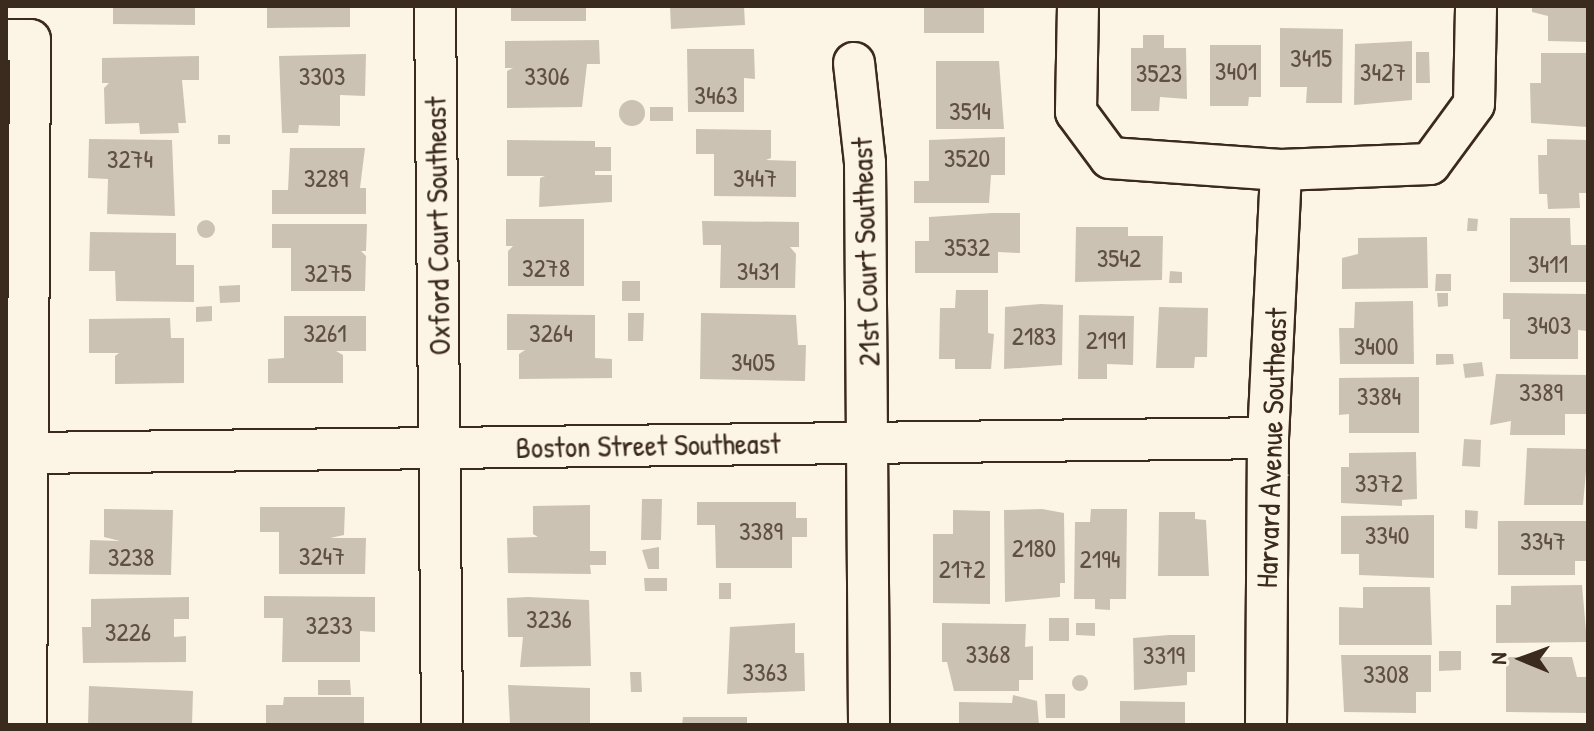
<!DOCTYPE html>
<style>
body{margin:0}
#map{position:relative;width:1594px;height:731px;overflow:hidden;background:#fcf5e5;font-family:"Patrick Hand",sans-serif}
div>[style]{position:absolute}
.building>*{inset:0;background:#ccc2b3}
.round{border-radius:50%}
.roads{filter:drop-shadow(2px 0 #3b2a1e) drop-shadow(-2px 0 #3b2a1e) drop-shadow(0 2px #3b2a1e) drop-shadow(0 -2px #3b2a1e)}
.minor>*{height:40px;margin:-20px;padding:0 20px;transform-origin:20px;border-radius:20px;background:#fcf5e5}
span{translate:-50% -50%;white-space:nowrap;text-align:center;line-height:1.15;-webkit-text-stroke:7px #fcf5e5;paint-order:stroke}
.number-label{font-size:26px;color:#5f5043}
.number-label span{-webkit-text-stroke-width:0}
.street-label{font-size:30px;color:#3b2a1e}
.frame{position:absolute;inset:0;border:8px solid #3b2a1e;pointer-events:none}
.north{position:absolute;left:1482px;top:619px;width:80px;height:80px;-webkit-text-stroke:6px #fcf5e5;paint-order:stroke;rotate:271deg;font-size:22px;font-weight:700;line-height:32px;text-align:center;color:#3b2a1e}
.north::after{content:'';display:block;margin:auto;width:28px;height:36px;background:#3b2a1e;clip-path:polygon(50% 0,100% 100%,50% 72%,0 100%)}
</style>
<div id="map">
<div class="building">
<div style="clip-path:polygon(113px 6px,195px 6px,195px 25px,113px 24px)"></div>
<div style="clip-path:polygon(267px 6px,350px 6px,350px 27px,267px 28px)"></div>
<div style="clip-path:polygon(511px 6px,586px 6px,586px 21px,511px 21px)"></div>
<div style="clip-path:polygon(670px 6px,744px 6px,745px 25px,671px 29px)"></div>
<div style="clip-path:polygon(924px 6px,984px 6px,984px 33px,924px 33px)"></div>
<div style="clip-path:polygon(1532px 6px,1588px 6px,1588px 42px,1548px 41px,1548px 16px,1532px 12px)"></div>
<div style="clip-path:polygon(1280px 28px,1343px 29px,1342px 103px,1306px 103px,1307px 87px,1280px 87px)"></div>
<div style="clip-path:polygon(1143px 35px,1164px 35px,1164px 48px,1186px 48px,1187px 99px,1160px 97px,1159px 111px,1131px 111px,1131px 48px,1143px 48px)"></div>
<div style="clip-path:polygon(599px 40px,600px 64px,587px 64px,582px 107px,507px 108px,507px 71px,513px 68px,505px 68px,505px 41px)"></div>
<div style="clip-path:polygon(1412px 41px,1412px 100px,1354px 105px,1355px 44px)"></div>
<div style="clip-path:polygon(1210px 45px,1261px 45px,1261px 97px,1249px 97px,1248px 106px,1210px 106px)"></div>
<div style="clip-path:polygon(687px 49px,754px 49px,755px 79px,744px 78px,744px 112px,688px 112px)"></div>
<div style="clip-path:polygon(1416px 52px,1429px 52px,1430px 83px,1416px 83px)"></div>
<div style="clip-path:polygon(1541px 53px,1586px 53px,1587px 127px,1531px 123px,1530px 83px,1541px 83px)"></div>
<div style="clip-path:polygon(366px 54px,365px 96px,340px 95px,340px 126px,299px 125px,298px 133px,282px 133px,279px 56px)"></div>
<div style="clip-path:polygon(199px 56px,199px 80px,182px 80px,186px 123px,178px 123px,179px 133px,140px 134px,139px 123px,105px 124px,104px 88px,109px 83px,102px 83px,102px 58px)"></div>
<div style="clip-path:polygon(936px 61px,999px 61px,1004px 129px,936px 129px)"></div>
<div class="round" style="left:619px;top:100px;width:26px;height:26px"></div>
<div style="clip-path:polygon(650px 107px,673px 107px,673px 121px,650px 121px)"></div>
<div style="clip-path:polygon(696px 129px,771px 130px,771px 158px,766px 160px,796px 161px,796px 197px,714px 196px,714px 154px,696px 154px)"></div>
<div style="clip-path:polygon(218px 135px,230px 135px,230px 144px,218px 144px)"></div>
<div style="clip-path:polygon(1005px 137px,1005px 175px,991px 175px,989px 203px,914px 203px,914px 181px,929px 181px,929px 140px)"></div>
<div style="clip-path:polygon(89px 139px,172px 140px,175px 216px,107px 214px,108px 179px,88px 178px)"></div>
<div style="clip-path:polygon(1547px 139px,1588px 140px,1588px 193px,1579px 193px,1580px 208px,1548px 209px,1547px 194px,1539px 194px,1538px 155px,1547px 155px)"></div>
<div style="clip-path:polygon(507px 140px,595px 141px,595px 147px,611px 147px,611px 171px,595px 171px,595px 175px,612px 175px,612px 202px,539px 207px,540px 178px,545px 176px,507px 176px)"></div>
<div style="clip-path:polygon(290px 148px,365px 148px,360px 188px,366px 188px,366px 214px,272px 214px,272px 190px,288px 190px)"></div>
<div style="clip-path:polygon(992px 213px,1020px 213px,1020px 253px,998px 252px,998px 273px,915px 273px,915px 241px,929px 241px,929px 217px)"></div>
<div style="clip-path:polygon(1468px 218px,1478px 219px,1477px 231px,1467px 231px)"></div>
<div style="clip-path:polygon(1510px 218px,1570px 218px,1571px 245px,1586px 245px,1586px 282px,1510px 282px)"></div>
<div style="clip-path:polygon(506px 219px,584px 219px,584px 286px,508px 286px,508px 251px,513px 246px,506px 246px)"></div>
<div class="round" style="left:197px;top:220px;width:18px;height:18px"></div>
<div style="clip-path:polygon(702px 221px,799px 222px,799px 247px,790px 247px,796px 254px,795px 288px,720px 288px,721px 245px,703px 245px)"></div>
<div style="clip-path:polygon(272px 224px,367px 224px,366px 251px,361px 251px,366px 256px,365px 291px,291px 291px,291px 248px,272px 248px)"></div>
<div style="clip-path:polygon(1076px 227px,1128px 227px,1128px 236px,1163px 236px,1162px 280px,1075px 282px)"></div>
<div style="clip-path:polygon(90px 232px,176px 233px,176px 265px,194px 265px,194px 302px,116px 301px,115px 271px,89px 271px)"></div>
<div style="clip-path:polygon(1427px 237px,1428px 288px,1342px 289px,1342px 258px,1358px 254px,1358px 238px)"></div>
<div style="clip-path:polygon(1170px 271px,1182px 272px,1182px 283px,1169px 283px)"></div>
<div style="clip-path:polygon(1436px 274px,1451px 274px,1451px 291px,1435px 291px)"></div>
<div style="clip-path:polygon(622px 281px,640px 281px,640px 301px,622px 301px)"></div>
<div style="clip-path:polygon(240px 285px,240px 302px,220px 303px,219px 286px)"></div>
<div style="clip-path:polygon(956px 290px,988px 290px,988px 333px,994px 334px,991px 369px,955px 369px,955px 359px,939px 359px,940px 308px,955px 308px)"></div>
<div style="clip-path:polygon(1437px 293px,1448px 293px,1448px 306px,1438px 307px)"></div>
<div style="clip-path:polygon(1503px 293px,1587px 294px,1587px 331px,1578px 330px,1578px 359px,1510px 359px,1510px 319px,1503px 319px)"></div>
<div style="clip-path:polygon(1413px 301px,1414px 364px,1340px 364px,1339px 328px,1354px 328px,1355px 302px)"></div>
<div style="clip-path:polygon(1041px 304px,1063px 305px,1062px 365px,1004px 369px,1005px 307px)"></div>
<div style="clip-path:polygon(212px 306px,212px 321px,196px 322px,196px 307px)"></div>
<div style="clip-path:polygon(1159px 307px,1208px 308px,1207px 357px,1195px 357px,1194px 368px,1156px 368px)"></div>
<div style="clip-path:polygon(628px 313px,644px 313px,643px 341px,628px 341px)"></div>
<div style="clip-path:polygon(701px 313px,796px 315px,798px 345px,806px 345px,805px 381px,700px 379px)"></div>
<div style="clip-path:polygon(507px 314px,595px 315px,595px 358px,612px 359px,612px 378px,519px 379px,519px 354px,525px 350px,507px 350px)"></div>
<div style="clip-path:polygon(1079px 315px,1134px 316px,1133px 365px,1107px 364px,1107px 379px,1078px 379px)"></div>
<div style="clip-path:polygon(284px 316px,366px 316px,366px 351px,336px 351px,343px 355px,343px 383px,268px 383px,268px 359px,284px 358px)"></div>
<div style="clip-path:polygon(170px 318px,171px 338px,184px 338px,184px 383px,115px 384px,115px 356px,119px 353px,89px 353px,89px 319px)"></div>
<div style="clip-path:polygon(1436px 354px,1453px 354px,1454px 364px,1436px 365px)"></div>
<div style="clip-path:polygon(1482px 362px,1484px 376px,1465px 378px,1463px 364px)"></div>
<div style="clip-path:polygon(1496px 374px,1587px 375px,1587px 414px,1565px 414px,1565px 435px,1510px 435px,1511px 421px,1490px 425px)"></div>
<div style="clip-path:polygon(1419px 377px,1419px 433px,1349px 433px,1349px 414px,1339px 415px,1339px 378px)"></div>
<div style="clip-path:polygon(1464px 439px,1481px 440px,1480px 467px,1462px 466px)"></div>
<div style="clip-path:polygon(1527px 448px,1588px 449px,1583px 505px,1524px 505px)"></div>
<div style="clip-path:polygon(1416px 452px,1417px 499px,1402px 500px,1402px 506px,1341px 503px,1341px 467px,1349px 467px,1349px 453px)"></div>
<div style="clip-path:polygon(642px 499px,662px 499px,661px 540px,641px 540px)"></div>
<div style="clip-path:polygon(697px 502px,796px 502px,796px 518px,807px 518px,807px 537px,792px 537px,792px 568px,716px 568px,715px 525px,697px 525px)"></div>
<div style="clip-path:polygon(590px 505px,590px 551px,606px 551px,606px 565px,590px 565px,591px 574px,508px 573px,507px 538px,538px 537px,533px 534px,533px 506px)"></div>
<div style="clip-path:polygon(260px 507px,345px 507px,344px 535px,330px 538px,366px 538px,365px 574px,279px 574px,279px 532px,260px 532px)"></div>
<div style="clip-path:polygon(104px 509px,173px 510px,171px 575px,89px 574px,90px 540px,120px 541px,104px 537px)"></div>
<div style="clip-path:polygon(1042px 509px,1064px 513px,1065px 583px,1060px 583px,1060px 597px,1005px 602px,1004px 510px)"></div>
<div style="clip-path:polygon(1091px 509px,1127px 509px,1126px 599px,1110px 599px,1110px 610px,1095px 609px,1095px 599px,1074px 599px,1075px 522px,1090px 522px)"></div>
<div style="clip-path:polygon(953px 510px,990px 511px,990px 604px,933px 603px,933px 534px,953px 534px)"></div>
<div style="clip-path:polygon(1465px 510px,1478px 511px,1477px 529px,1465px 528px)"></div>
<div style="clip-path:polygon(1159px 512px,1195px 512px,1195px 519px,1206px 520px,1209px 576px,1158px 576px)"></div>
<div style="clip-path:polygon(1434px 515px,1434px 578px,1359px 575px,1359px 554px,1341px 554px,1341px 516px)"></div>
<div style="clip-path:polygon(1498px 521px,1588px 521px,1588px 561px,1575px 561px,1575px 575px,1498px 575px)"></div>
<div style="clip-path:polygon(659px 547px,659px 569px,648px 569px,642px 550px)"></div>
<div style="clip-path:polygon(644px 578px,667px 578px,667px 591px,645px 591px)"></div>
<div style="clip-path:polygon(719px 583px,731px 583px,731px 599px,719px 599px)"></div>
<div style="clip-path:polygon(1582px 585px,1587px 642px,1496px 643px,1496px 605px,1511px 605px,1511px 586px)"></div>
<div style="clip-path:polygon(1363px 587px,1430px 587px,1432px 645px,1339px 645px,1339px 607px,1363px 608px)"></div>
<div style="clip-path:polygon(264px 596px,375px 597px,375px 632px,360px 631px,360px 662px,282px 662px,283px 618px,264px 618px)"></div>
<div style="clip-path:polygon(189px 597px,189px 619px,174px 619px,174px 637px,186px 636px,186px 662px,83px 663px,82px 627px,91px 627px,91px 599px)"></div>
<div style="clip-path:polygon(528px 597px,589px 600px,591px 666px,520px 667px,523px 637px,508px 637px,507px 598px)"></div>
<div style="clip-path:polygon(1049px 618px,1069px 618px,1069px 641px,1049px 641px)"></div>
<div style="clip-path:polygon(795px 623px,795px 653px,804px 653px,805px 691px,727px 694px,730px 627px)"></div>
<div style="clip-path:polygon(942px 623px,1026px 624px,1025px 647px,1033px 646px,1033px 680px,1019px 680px,1019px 691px,954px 691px,947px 662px,942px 662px)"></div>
<div style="clip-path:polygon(1076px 623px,1095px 623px,1095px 636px,1076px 635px)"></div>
<div style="clip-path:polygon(1169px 635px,1195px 635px,1195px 672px,1187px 672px,1187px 685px,1134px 690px,1133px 638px)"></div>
<div style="clip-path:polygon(1439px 651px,1461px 651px,1461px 670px,1439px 671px)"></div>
<div style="clip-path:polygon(1341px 655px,1431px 655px,1431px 692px,1416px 692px,1416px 713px,1344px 712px)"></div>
<div style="clip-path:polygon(1506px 657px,1572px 657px,1577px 677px,1587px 677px,1587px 713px,1506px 712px)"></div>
<div style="clip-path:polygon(630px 672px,641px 672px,642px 692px,631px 692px)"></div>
<div class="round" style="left:1072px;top:675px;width:16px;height:16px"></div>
<div style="clip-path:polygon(318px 680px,350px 680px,351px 695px,318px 695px)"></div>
<div style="clip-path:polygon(508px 685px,590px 688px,590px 725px,510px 725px)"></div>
<div style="clip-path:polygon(89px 686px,193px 691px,192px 725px,88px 725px)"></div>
<div style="clip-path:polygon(1045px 694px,1065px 694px,1065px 718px,1046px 718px)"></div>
<div style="clip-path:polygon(1013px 695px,1037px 701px,1039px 725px,959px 725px,959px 702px,1012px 703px)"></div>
<div style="clip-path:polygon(284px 697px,364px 697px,364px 725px,266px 725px,266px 705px,283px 705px)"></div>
<div style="clip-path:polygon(1120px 701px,1185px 702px,1185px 725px,1120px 725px)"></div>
<div style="clip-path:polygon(683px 717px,747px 717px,747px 725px,682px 725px)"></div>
</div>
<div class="roads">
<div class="minor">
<div style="left:435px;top:6px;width:719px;rotate:89.44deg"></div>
<div style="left:1078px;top:6px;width:106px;rotate:91.1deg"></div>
<div style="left:1076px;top:112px;width:57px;rotate:53.5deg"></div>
<div style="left:1110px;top:158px;width:171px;rotate:4deg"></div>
<div style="left:1281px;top:170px;width:149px;rotate:-2.3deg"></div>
<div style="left:1430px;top:164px;width:74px;rotate:-53.7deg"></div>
<div style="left:1474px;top:104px;width:98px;rotate:-88.8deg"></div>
<div style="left:6px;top:40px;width:24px"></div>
<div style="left:30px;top:40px;width:685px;rotate:90.33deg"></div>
<div style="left:854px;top:63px;width:101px;rotate:83.7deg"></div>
<div style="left:865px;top:163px;width:562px;rotate:89.59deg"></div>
<div style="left:27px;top:453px;width:1241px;rotate:-0.69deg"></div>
<div style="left:1266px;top:725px;width:287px;rotate:-89.6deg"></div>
<div style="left:1268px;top:438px;width:268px;rotate:-87.2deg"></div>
</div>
</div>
<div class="number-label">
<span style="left:1311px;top:58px">3415</span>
<span style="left:1236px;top:71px">3401</span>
<span style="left:1383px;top:72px">3427</span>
<span style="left:1159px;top:73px">3523</span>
<span style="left:322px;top:76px">3303</span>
<span style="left:547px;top:76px">3306</span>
<span style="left:716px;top:95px">3463</span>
<span style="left:970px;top:111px">3514</span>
<span style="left:967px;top:158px">3520</span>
<span style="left:130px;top:159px">3274</span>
<span style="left:326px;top:178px">3289</span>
<span style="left:755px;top:178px">3447</span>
<span style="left:967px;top:247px">3532</span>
<span style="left:1119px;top:258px">3542</span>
<span style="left:1548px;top:264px">3411</span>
<span style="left:546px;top:268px">3278</span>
<span style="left:758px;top:271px">3431</span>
<span style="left:328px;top:273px">3275</span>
<span style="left:1549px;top:325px">3403</span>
<span style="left:325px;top:333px">3261</span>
<span style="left:551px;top:333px">3264</span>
<span style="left:1034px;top:336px">2183</span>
<span style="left:1106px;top:340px">2191</span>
<span style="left:1376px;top:346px">3400</span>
<span style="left:753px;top:362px">3405</span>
<span style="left:1541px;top:392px">3389</span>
<span style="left:1379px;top:396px">3384</span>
<span style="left:1379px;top:483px">3372</span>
<span style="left:761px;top:531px">3389</span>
<span style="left:1387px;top:535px">3340</span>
<span style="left:1543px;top:541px">3347</span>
<span style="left:1034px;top:548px">2180</span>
<span style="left:322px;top:556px">3247</span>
<span style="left:131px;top:557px">3238</span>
<span style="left:1100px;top:559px">2194</span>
<span style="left:962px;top:569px">2172</span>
<span style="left:549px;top:619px">3236</span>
<span style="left:329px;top:625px">3233</span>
<span style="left:128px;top:632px">3226</span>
<span style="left:988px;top:654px">3368</span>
<span style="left:1164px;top:655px">3319</span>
<span style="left:765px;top:672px">3363</span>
<span style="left:1386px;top:674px">3308</span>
</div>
<div class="street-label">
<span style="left:437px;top:226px;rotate:-91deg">Oxford Court Southeast</span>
<span style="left:865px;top:252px;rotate:-92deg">21st Court Southeast</span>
<span style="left:648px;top:445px;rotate:-1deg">Boston Street Southeast</span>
<span style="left:1271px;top:448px;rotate:-88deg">Harvard Avenue Southeast</span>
</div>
<div class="frame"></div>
<div class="north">N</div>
</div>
